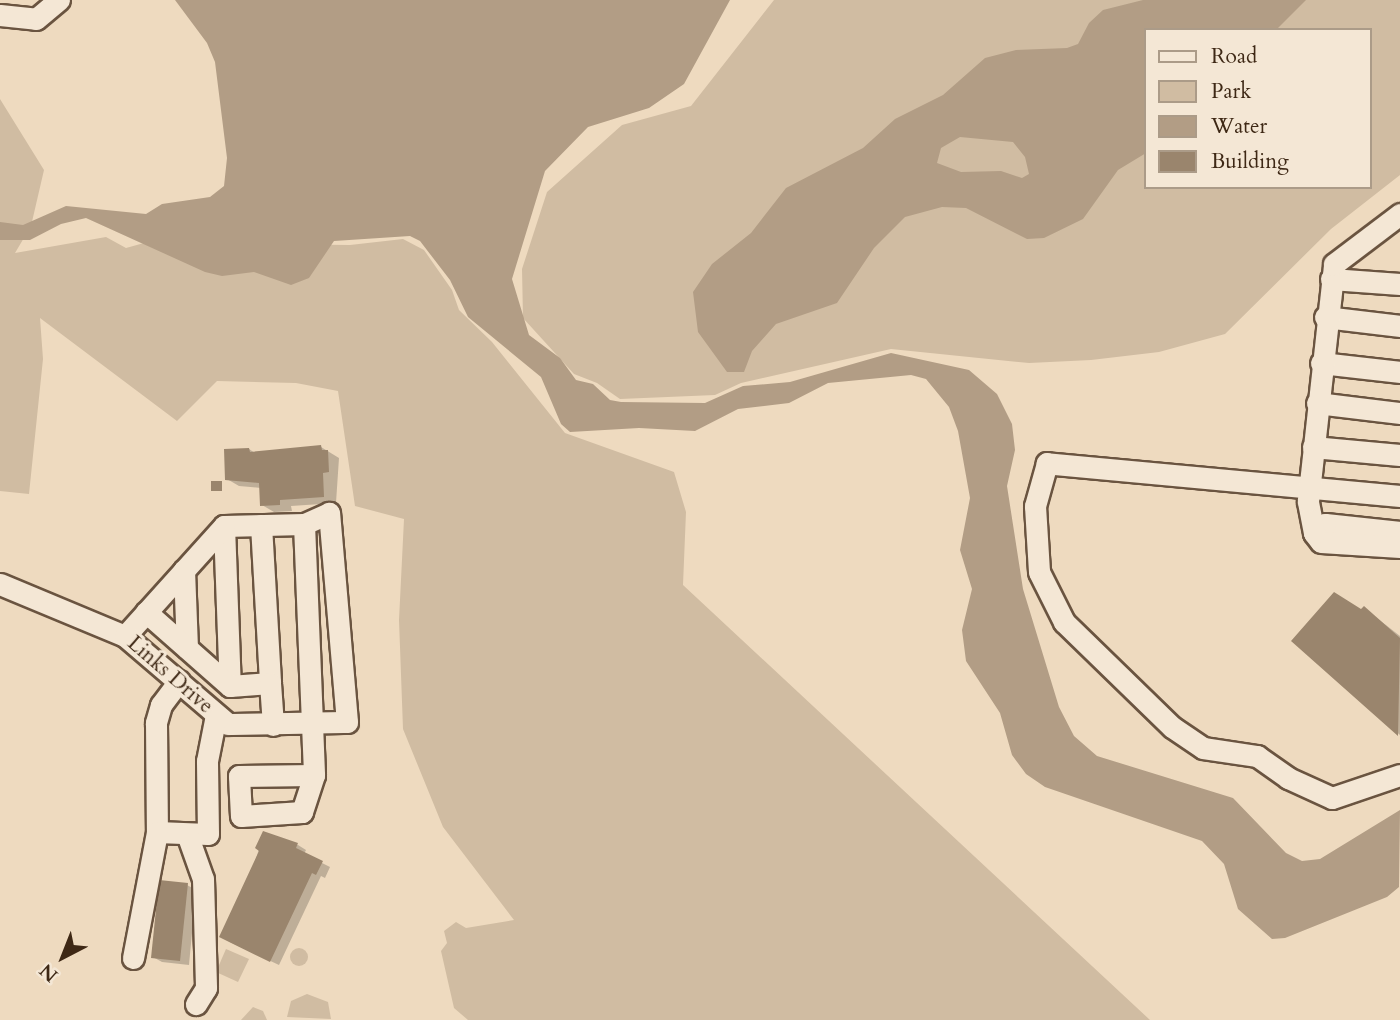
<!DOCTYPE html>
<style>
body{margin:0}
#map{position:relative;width:1400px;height:1020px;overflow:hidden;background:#eedabf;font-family:Cardo,serif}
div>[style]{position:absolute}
.green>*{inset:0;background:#d0bca2}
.round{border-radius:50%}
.water>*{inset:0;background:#b29d85}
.shadow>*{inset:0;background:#0003}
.building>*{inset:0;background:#9a856d}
.roads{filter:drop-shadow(2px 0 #6a5440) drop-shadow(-2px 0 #6a5440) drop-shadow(0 2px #6a5440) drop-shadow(0 -2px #6a5440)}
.minor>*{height:21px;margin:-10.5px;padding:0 10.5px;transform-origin:10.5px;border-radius:10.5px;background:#f4e7d5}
span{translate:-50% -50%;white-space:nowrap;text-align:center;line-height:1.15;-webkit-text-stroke:6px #f4e7d5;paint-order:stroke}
.street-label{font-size:21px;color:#3e2815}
.legend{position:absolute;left:1144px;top:28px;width:228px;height:161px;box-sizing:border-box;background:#f4e7d5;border:2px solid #ab9b88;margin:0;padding:9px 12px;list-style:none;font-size:21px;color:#3e2815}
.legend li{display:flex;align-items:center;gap:14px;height:35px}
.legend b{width:35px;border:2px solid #ab9b88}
.north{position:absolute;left:28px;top:922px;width:70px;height:70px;-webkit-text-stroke:5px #f4e7d5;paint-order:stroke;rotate:222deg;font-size:19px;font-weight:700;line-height:28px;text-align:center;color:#3e2815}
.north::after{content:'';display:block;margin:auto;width:24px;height:32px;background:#3e2815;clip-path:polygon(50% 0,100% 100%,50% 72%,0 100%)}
</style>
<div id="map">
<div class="green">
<div style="clip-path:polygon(evenodd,774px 0,1400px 0,1400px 175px,1331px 229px,1225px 334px,1159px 352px,1091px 360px,1029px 363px,891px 349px,741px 383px,715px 395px,620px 399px,597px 383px,574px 374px,523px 318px,522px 269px,547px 192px,622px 125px,691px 106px,774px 0,1146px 30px,1370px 30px,1370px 187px,1146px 187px,1146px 30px)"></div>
<div style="clip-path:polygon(0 99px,44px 170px,31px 226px,15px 253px,106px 237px,126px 248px,144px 243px,350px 245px,403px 239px,424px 250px,452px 290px,459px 310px,492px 342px,565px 433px,674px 472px,686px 512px,683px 585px,1150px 1020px,468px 1020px,454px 1008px,441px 951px,447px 943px,444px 931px,456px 922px,466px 928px,514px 920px,443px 827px,403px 729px,399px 620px,404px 519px,355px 506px,338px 391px,296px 383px,217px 381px,177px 421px,40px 318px,43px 359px,29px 494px,0 491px)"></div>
<div class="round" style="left:290px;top:948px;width:18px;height:18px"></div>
<div style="clip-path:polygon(226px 949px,249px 959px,238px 982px,216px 972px)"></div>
<div style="clip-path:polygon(307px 994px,328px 1002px,331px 1019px,287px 1017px,291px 1001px)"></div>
<div style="clip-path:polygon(253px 1007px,263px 1011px,267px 1020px,241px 1020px)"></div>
</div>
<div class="water">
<div style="clip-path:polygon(175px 0,730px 0,684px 84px,649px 108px,588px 127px,545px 171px,512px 279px,529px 335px,560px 358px,576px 380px,593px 384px,610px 400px,621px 402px,705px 403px,743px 386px,790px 382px,891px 353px,969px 370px,997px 394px,1012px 424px,1015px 450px,1007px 486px,1023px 589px,1059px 707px,1074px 736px,1097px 756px,1233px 798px,1286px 853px,1302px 861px,1320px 859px,1400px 810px,1399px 887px,1387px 897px,1285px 938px,1272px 939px,1238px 909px,1224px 864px,1202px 841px,1045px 787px,1026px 774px,1012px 755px,1000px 713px,966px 661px,962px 630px,972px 589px,960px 550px,970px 498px,958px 431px,949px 407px,926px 379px,911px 375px,828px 383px,789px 403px,738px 409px,695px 431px,639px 428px,570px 432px,561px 424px,541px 377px,468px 317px,450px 280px,420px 241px,410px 236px,334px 241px,309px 278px,291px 285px,254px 272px,222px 276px,205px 272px,86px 218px,61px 224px,30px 240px,0 240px,0 222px,23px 225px,66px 206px,146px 214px,162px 204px,210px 197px,224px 186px,227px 158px,215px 62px,207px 43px)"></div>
<div style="clip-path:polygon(evenodd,1143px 0,1306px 0,1276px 30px,1146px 30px,1146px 153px,1118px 170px,1083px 219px,1044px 238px,1027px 239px,966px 208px,942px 207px,905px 217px,874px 248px,837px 303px,776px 324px,752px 351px,744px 372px,727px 372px,698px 332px,693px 292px,712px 264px,751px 233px,786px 188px,863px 148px,895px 119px,943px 95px,985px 58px,1016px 50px,1067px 48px,1078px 44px,1089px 23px,1103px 10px,1143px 0,960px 137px,1013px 142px,1025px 157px,1029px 174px,1022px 178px,1001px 171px,961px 172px,937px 163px,941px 148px,960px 137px)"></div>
</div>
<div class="shadow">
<div style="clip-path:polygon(321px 447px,339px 458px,336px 503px,291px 506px,292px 511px,274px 512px,262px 505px,261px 488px,239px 486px,227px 479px,249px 449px,255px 453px)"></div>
<div style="clip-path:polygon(1364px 608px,1400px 636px,1400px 735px,1293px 641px)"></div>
<div style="clip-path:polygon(264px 833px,298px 845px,306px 850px,304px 854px,330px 867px,325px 878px,321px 876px,279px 965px,230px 942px)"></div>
<div style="clip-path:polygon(187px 885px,196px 890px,189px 965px,162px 962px,153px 957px)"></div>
</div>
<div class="building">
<div style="clip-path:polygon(321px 445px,322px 450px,328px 450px,329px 472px,323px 473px,324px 497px,280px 500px,280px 505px,260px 506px,259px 483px,225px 480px,224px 449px,249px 448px,250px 452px)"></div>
<div style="clip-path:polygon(211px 481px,222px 481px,222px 491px,211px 491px)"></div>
<div style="clip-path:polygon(1334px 592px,1361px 609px,1364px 606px,1400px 638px,1398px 736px,1291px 641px)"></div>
<div style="clip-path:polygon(263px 831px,298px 843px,296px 848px,323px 861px,316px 875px,312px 873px,270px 962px,219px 937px,259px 851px,255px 848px)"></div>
<div style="clip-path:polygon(159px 880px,188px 883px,180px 961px,151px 958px)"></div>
</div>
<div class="roads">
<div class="minor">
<div style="left:0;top:15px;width:36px;rotate:6deg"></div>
<div style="left:36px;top:19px;width:30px;rotate:-40deg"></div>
<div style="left:1331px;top:279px;width:69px;rotate:4.1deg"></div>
<div style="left:1325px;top:317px;width:76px;rotate:6.8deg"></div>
<div style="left:1321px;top:363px;width:80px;rotate:6.5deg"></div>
<div style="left:1317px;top:403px;width:84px;rotate:6.9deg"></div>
<div style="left:1313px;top:447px;width:87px;rotate:5.3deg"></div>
<div style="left:1400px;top:496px;width:355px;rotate:-174.7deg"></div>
<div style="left:1047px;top:463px;width:45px;rotate:105.6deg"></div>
<div style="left:1035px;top:506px;width:66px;rotate:86.5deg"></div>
<div style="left:1039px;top:572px;width:56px;rotate:63.4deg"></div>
<div style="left:1064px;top:622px;width:151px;rotate:44.2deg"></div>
<div style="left:1172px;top:727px;width:37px;rotate:34deg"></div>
<div style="left:1203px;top:748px;width:55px;rotate:8.4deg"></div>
<div style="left:1257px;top:756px;width:38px;rotate:35deg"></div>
<div style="left:1288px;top:778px;width:48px;rotate:24.4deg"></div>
<div style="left:1332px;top:798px;width:72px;rotate:-18.7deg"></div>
<div style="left:304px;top:524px;width:251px;rotate:87.7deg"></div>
<div style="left:314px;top:775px;width:39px;rotate:108deg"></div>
<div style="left:302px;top:812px;width:61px;rotate:176.2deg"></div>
<div style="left:241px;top:816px;width:40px;rotate:-92.9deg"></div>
<div style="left:239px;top:776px;width:75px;rotate:-0.8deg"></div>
<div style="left:261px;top:525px;width:158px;rotate:86.7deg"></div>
<div style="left:224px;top:526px;width:160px;rotate:87.9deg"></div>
<div style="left:1400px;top:532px;width:75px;rotate:-173.9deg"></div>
<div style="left:1325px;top:524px;width:14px;rotate:141deg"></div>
<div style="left:1314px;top:533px;width:11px;rotate:52deg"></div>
<div style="left:1321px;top:542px;width:79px;rotate:3.6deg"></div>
<div style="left:1314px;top:533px;width:33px;rotate:-101deg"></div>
<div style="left:1308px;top:501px;width:238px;rotate:-83.7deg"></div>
<div style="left:1334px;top:264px;width:83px;rotate:-37.1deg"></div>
<div style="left:184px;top:570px;width:78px;rotate:87.8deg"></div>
<div style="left:0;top:584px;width:135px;rotate:22.6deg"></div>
<div style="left:125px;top:636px;width:135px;rotate:40.5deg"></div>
<div style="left:228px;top:724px;width:119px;rotate:-1deg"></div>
<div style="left:347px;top:722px;width:210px;rotate:-94.9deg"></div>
<div style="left:329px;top:513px;width:27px;rotate:156deg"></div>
<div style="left:304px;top:524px;width:80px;rotate:178.6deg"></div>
<div style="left:224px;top:526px;width:148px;rotate:132deg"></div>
<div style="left:146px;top:612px;width:112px;rotate:41.4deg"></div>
<div style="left:230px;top:686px;width:40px;rotate:-4.3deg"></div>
<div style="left:270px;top:683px;width:42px;rotate:85.9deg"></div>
<div style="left:179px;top:681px;width:30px;rotate:127deg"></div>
<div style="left:161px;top:705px;width:19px;rotate:106deg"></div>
<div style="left:156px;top:723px;width:109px;rotate:89.5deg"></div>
<div style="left:157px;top:832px;width:51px;rotate:2.2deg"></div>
<div style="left:208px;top:834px;width:73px;rotate:-90.8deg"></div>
<div style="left:207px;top:761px;width:47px;rotate:-78.9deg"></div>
<div style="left:187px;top:834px;width:48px;rotate:70.4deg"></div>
<div style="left:203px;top:879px;width:109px;rotate:88.4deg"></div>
<div style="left:206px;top:988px;width:19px;rotate:122deg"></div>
<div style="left:133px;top:958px;width:128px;rotate:-79.2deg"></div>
</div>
</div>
<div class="street-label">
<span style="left:170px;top:675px;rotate:41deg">Links Drive</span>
</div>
<ul class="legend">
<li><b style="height:9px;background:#f4e7d5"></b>Road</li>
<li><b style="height:19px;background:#d0bca2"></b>Park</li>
<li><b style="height:19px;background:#b29d85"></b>Water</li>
<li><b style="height:19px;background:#9a856d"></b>Building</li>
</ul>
<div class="north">N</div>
</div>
